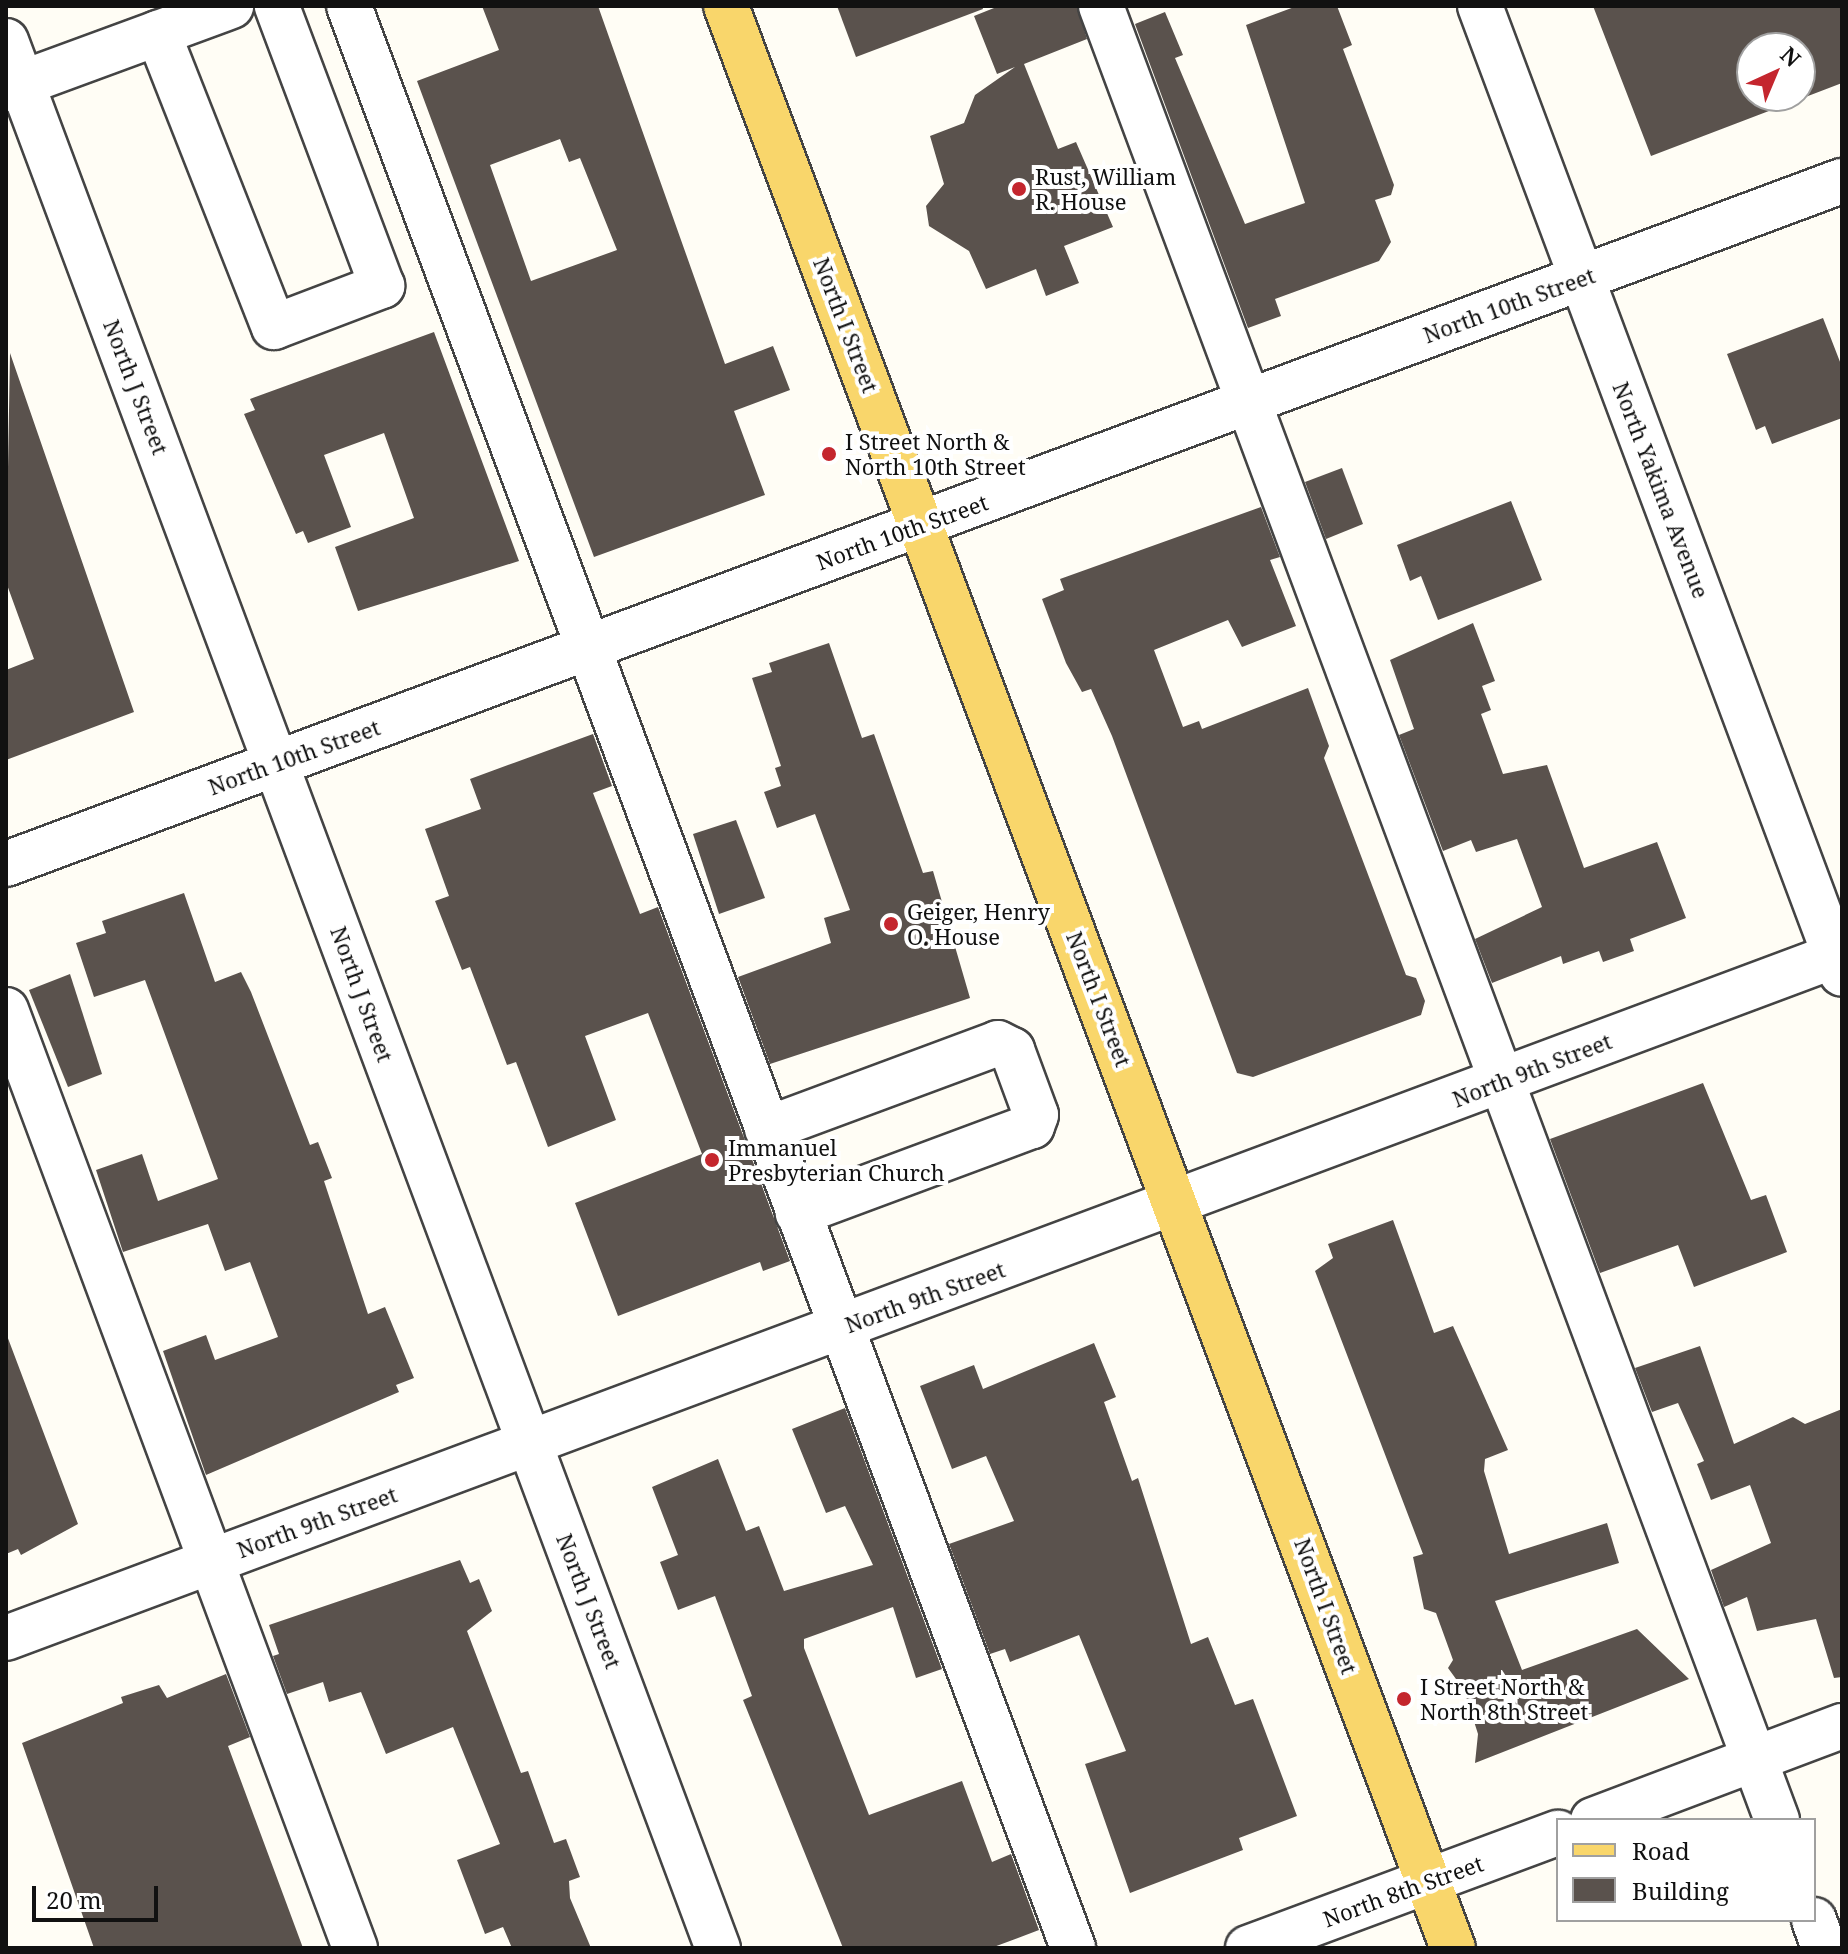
<!DOCTYPE html>
<style>
body{margin:0}
#map{position:relative;width:1848px;height:1954px;overflow:hidden;background:#fffdf5;font-family:"Noto Serif",serif}
div>[style]{position:absolute}
.building>*{inset:0;background:#5a524d}
.roads{filter:drop-shadow(2px 0 #444) drop-shadow(-2px 0 #444) drop-shadow(0 2px #444) drop-shadow(0 -2px #444)}
.minor>*{height:44px;margin:-22px;padding:0 22px;transform-origin:22px;border-radius:22px;background:#fff}
.major>*{height:44px;margin:-22px;padding:0 22px;transform-origin:22px;border-radius:22px;background:#f9d66b}
.dots>*{width:22px;height:22px;translate:-50% -50%;box-sizing:border-box;border:4px solid #fff;border-radius:50%}
span{translate:-50% -50%;white-space:nowrap;text-align:center;line-height:1.15;-webkit-text-stroke:8px #fff;paint-order:stroke}
.poi-label{font-size:22px;color:#111}
.left{translate:0 -50%;text-align:left}
.street-label{font-size:22px;color:#111}
.frame{position:absolute;inset:0;border:8px solid #111;pointer-events:none}
.legend{position:absolute;left:1556px;top:1818px;width:260px;height:104px;box-sizing:border-box;background:#fff;border:2px solid #a0a0a0;margin:0;padding:10px 14px;list-style:none;font-size:24px;color:#111}
.legend li{display:flex;align-items:center;gap:16px;height:40px}
.legend b{width:40px;border:2px solid #a0a0a0}
.north{position:absolute;left:1736px;top:32px;width:80px;height:80px;box-sizing:border-box;background:#fff;border:2px solid #a0a0a0;border-radius:50%;rotate:44deg;font-size:22px;font-weight:700;line-height:32px;text-align:center;color:#111}
.north::after{content:'';display:block;margin:auto;width:28px;height:36px;background:#c4262e;clip-path:polygon(50% 0,100% 100%,50% 72%,0 100%)}
.scale{position:absolute;left:32px;top:1886px;width:126px;height:36px;box-sizing:border-box;border:4px solid #111;border-top:0;padding-left:10px;font-size:24px;line-height:28px;white-space:nowrap;color:#111;-webkit-text-stroke:6px #fff;paint-order:stroke}
</style>
<div id="map">
<div class="building">
<div style="clip-path:polygon(evenodd,482px 6px,598px 6px,725px 364px,773px 346px,790px 390px,734px 411px,765px 495px,594px 557px,417px 81px,499px 50px,482px 6px,560px 139px,569px 162px,580px 158px,617px 250px,531px 281px,490px 165px,560px 139px)"></div>
<div style="clip-path:polygon(837px 6px,982px 6px,983px 9px,856px 57px)"></div>
<div style="clip-path:polygon(999px 6px,1077px 6px,1087px 39px,1024px 64px,1058px 149px,1076px 142px,1113px 227px,1064px 246px,1079px 283px,1046px 296px,1036px 269px,986px 289px,969px 251px,929px 226px,926px 206px,944px 184px,930px 136px,964px 123px,975px 95px,1015px 67px,997px 74px,974px 16px)"></div>
<div style="clip-path:polygon(1297px 6px,1337px 6px,1352px 45px,1343px 49px,1394px 185px,1391px 195px,1375px 200px,1391px 242px,1379px 261px,1275px 299px,1281px 316px,1248px 328px,1135px 24px,1165px 12px,1183px 55px,1175px 58px,1245px 224px,1305px 203px,1246px 25px)"></div>
<div style="clip-path:polygon(evenodd,1593px 6px,1842px 6px,1842px 83px,1651px 156px,1593px 6px,1752px 48px,1800px 48px,1800px 96px,1752px 96px,1752px 48px)"></div>
<div style="clip-path:polygon(1823px 318px,1842px 367px,1842px 418px,1772px 444px,1765px 426px,1756px 430px,1727px 354px)"></div>
<div style="clip-path:polygon(434px 332px,519px 561px,358px 611px,335px 547px,414px 518px,384px 433px,324px 455px,351px 527px,308px 543px,303px 531px,296px 534px,244px 414px,255px 410px,250px 399px)"></div>
<div style="clip-path:polygon(10px 353px,134px 712px,6px 760px,6px 670px,34px 659px,6px 582px)"></div>
<div style="clip-path:polygon(1342px 468px,1363px 524px,1326px 539px,1305px 482px)"></div>
<div style="clip-path:polygon(1511px 501px,1542px 580px,1438px 620px,1421px 576px,1410px 581px,1397px 545px)"></div>
<div style="clip-path:polygon(1261px 507px,1280px 557px,1270px 560px,1296px 626px,1242px 647px,1228px 620px,1154px 650px,1183px 727px,1199px 721px,1202px 729px,1308px 688px,1329px 746px,1324px 758px,1406px 975px,1416px 978px,1425px 1001px,1421px 1015px,1253px 1077px,1237px 1073px,1112px 736px,1091px 689px,1082px 692px,1066px 663px,1042px 599px,1064px 590px,1060px 579px)"></div>
<div style="clip-path:polygon(1473px 623px,1495px 681px,1482px 686px,1491px 710px,1481px 714px,1503px 774px,1547px 765px,1584px 868px,1657px 842px,1686px 918px,1630px 939px,1634px 951px,1603px 962px,1599px 951px,1563px 964px,1561px 956px,1492px 983px,1475px 939px,1542px 907px,1517px 839px,1476px 852px,1471px 840px,1443px 851px,1399px 735px,1414px 729px,1390px 660px)"></div>
<div style="clip-path:polygon(829px 643px,862px 738px,874px 734px,923px 873px,933px 871px,970px 998px,770px 1064px,738px 977px,831px 943px,824px 918px,850px 910px,815px 814px,777px 828px,764px 792px,781px 786px,775px 768px,781px 766px,752px 678px,772px 672px,769px 663px)"></div>
<div style="clip-path:polygon(593px 734px,612px 786px,593px 793px,640px 914px,658px 907px,790px 1261px,763px 1271px,760px 1262px,618px 1316px,575px 1203px,702px 1154px,648px 1013px,585px 1036px,616px 1120px,548px 1147px,516px 1062px,507px 1065px,470px 967px,462px 970px,435px 901px,449px 896px,425px 829px,481px 809px,470px 779px)"></div>
<div style="clip-path:polygon(736px 820px,765px 898px,719px 914px,693px 834px)"></div>
<div style="clip-path:polygon(184px 893px,215px 982px,241px 972px,251px 992px,310px 1145px,318px 1142px,332px 1178px,324px 1181px,368px 1314px,385px 1307px,414px 1378px,396px 1385px,399px 1392px,206px 1475px,163px 1351px,206px 1335px,215px 1360px,278px 1337px,250px 1262px,225px 1271px,208px 1224px,123px 1252px,96px 1170px,142px 1154px,158px 1201px,218px 1179px,145px 980px,94px 997px,76px 943px,106px 933px,102px 921px)"></div>
<div style="clip-path:polygon(70px 974px,102px 1074px,68px 1087px,29px 990px)"></div>
<div style="clip-path:polygon(1703px 1083px,1751px 1200px,1766px 1195px,1787px 1252px,1694px 1287px,1678px 1245px,1600px 1273px,1550px 1139px)"></div>
<div style="clip-path:polygon(1393px 1220px,1434px 1333px,1453px 1326px,1508px 1450px,1485px 1459px,1484px 1471px,1509px 1554px,1607px 1523px,1619px 1563px,1495px 1601px,1522px 1670px,1637px 1629px,1689px 1679px,1475px 1763px,1478px 1734px,1464px 1690px,1448px 1668px,1453px 1660px,1436px 1613px,1424px 1609px,1413px 1557px,1423px 1554px,1315px 1271px,1333px 1258px,1328px 1244px)"></div>
<div style="clip-path:polygon(6px 1333px,78px 1524px,21px 1555px,18px 1549px,6px 1554px)"></div>
<div style="clip-path:polygon(1094px 1343px,1116px 1397px,1104px 1402px,1132px 1481px,1138px 1478px,1191px 1644px,1208px 1637px,1235px 1705px,1253px 1699px,1297px 1816px,1239px 1838px,1243px 1850px,1130px 1893px,1085px 1764px,1126px 1751px,1079px 1635px,1010px 1662px,1005px 1649px,990px 1654px,949px 1544px,1014px 1521px,986px 1456px,952px 1469px,920px 1386px,974px 1365px,983px 1389px)"></div>
<div style="clip-path:polygon(1700px 1346px,1734px 1444px,1793px 1417px,1805px 1424px,1842px 1409px,1842px 1677px,1834px 1678px,1816px 1619px,1757px 1631px,1747px 1597px,1724px 1607px,1711px 1570px,1771px 1543px,1750px 1485px,1711px 1500px,1697px 1464px,1704px 1461px,1678px 1403px,1652px 1412px,1635px 1368px)"></div>
<div style="clip-path:polygon(845px 1408px,942px 1669px,916px 1678px,893px 1607px,804px 1639px,804px 1648px,869px 1815px,962px 1781px,992px 1862px,1011px 1854px,1039px 1930px,991px 1948px,843px 1948px,743px 1700px,752px 1696px,715px 1596px,678px 1610px,660px 1562px,678px 1555px,652px 1487px,718px 1459px,746px 1531px,759px 1526px,784px 1591px,873px 1565px,845px 1506px,826px 1513px,792px 1429px)"></div>
<div style="clip-path:polygon(460px 1560px,470px 1583px,479px 1579px,492px 1611px,467px 1631px,521px 1773px,528px 1771px,554px 1843px,566px 1839px,580px 1877px,569px 1881px,570px 1898px,591px 1948px,512px 1948px,503px 1927px,485px 1934px,457px 1860px,500px 1844px,453px 1727px,386px 1754px,361px 1692px,329px 1702px,323px 1682px,287px 1694px,273px 1656px,279px 1654px,269px 1625px)"></div>
<div style="clip-path:polygon(226px 1674px,250px 1737px,228px 1746px,303px 1948px,94px 1948px,22px 1743px,123px 1703px,121px 1697px,159px 1685px,167px 1698px)"></div>
</div>
<div class="roads">
<div class="minor">
<div style="left:349px;top:6px;width:2073px;rotate:69.55deg"></div>
<div style="left:1101px;top:6px;width:1936px;rotate:69.56deg"></div>
<div style="left:1480px;top:6px;width:1033px;rotate:69.5deg"></div>
<div style="left:158px;top:33px;width:316px;rotate:68.5deg"></div>
<div style="left:274px;top:327px;width:116px;rotate:-20.8deg"></div>
<div style="left:382px;top:286px;width:299px;rotate:-110.6deg"></div>
<div style="left:6px;top:41px;width:2036px;rotate:69.53deg"></div>
<div style="left:6px;top:89px;width:240px;rotate:-20.2deg"></div>
<div style="left:6px;top:864px;width:1959px;rotate:-20.41deg"></div>
<div style="left:6px;top:1010px;width:1001px;rotate:69.59deg"></div>
<div style="left:767px;top:1129px;width:246px;rotate:-20.4deg"></div>
<div style="left:998px;top:1043px;width:16px;rotate:27deg"></div>
<div style="left:1012px;top:1050px;width:69px;rotate:69.7deg"></div>
<div style="left:1036px;top:1115px;width:12px;rotate:110deg"></div>
<div style="left:1032px;top:1126px;width:250px;rotate:159.6deg"></div>
<div style="left:6px;top:1638px;width:1960px;rotate:-20.46deg"></div>
<div style="left:1593px;top:1820px;width:266px;rotate:-20.7deg"></div>
<div style="left:1814px;top:1920px;width:30px;rotate:70deg"></div>
<div style="left:1248px;top:1948px;width:331px;rotate:-20.4deg"></div>
</div>
<div class="major">
<div style="left:726px;top:6px;width:2074px;rotate:69.48deg"></div>
</div>
</div>
<div class="dots">
<div style="left:1019px;top:189px;background:#c4262e"></div>
<div style="left:829px;top:454px;background:#c4262e"></div>
<div style="left:891px;top:924px;background:#c4262e"></div>
<div style="left:712px;top:1160px;background:#c4262e"></div>
<div style="left:1404px;top:1699px;background:#c4262e"></div>
</div>
<div class="poi-label">
<span class="left" style="left:1035px;top:189px">Rust, William<br>R. House</span>
<span class="left" style="left:845px;top:454px">I Street North &amp;<br>North 10th Street</span>
<span class="left" style="left:907px;top:924px">Geiger, Henry<br>O. House</span>
<span class="left" style="left:728px;top:1160px">Immanuel<br>Presbyterian Church</span>
<span class="left" style="left:1420px;top:1699px">I Street North &amp;<br>North 8th Street</span>
</div>
<div class="street-label">
<span style="left:1509px;top:305px;rotate:-20deg">North 10th Street</span>
<span style="left:846px;top:325px;rotate:69deg">North I Street</span>
<span style="left:136px;top:387px;rotate:69deg">North J Street</span>
<span style="left:1661px;top:490px;rotate:69deg">North Yakima Avenue</span>
<span style="left:902px;top:532px;rotate:-20deg">North 10th Street</span>
<span style="left:294px;top:757px;rotate:-20deg">North 10th Street</span>
<span style="left:362px;top:994px;rotate:70deg">North J Street</span>
<span style="left:1099px;top:999px;rotate:69deg">North I Street</span>
<span style="left:1532px;top:1070px;rotate:-21deg">North 9th Street</span>
<span style="left:925px;top:1297px;rotate:-20deg">North 9th Street</span>
<span style="left:317px;top:1522px;rotate:-20deg">North 9th Street</span>
<span style="left:589px;top:1601px;rotate:69deg">North J Street</span>
<span style="left:1326px;top:1606px;rotate:70deg">North I Street</span>
<span style="left:1403px;top:1891px;rotate:-20deg">North 8th Street</span>
</div>
<div class="frame"></div>
<ul class="legend">
<li><b style="height:10px;background:#f9d66b"></b>Road</li>
<li><b style="height:22px;background:#5a524d"></b>Building</li>
</ul>
<div class="north">N</div>
<div class="scale">20 m</div>
</div>
